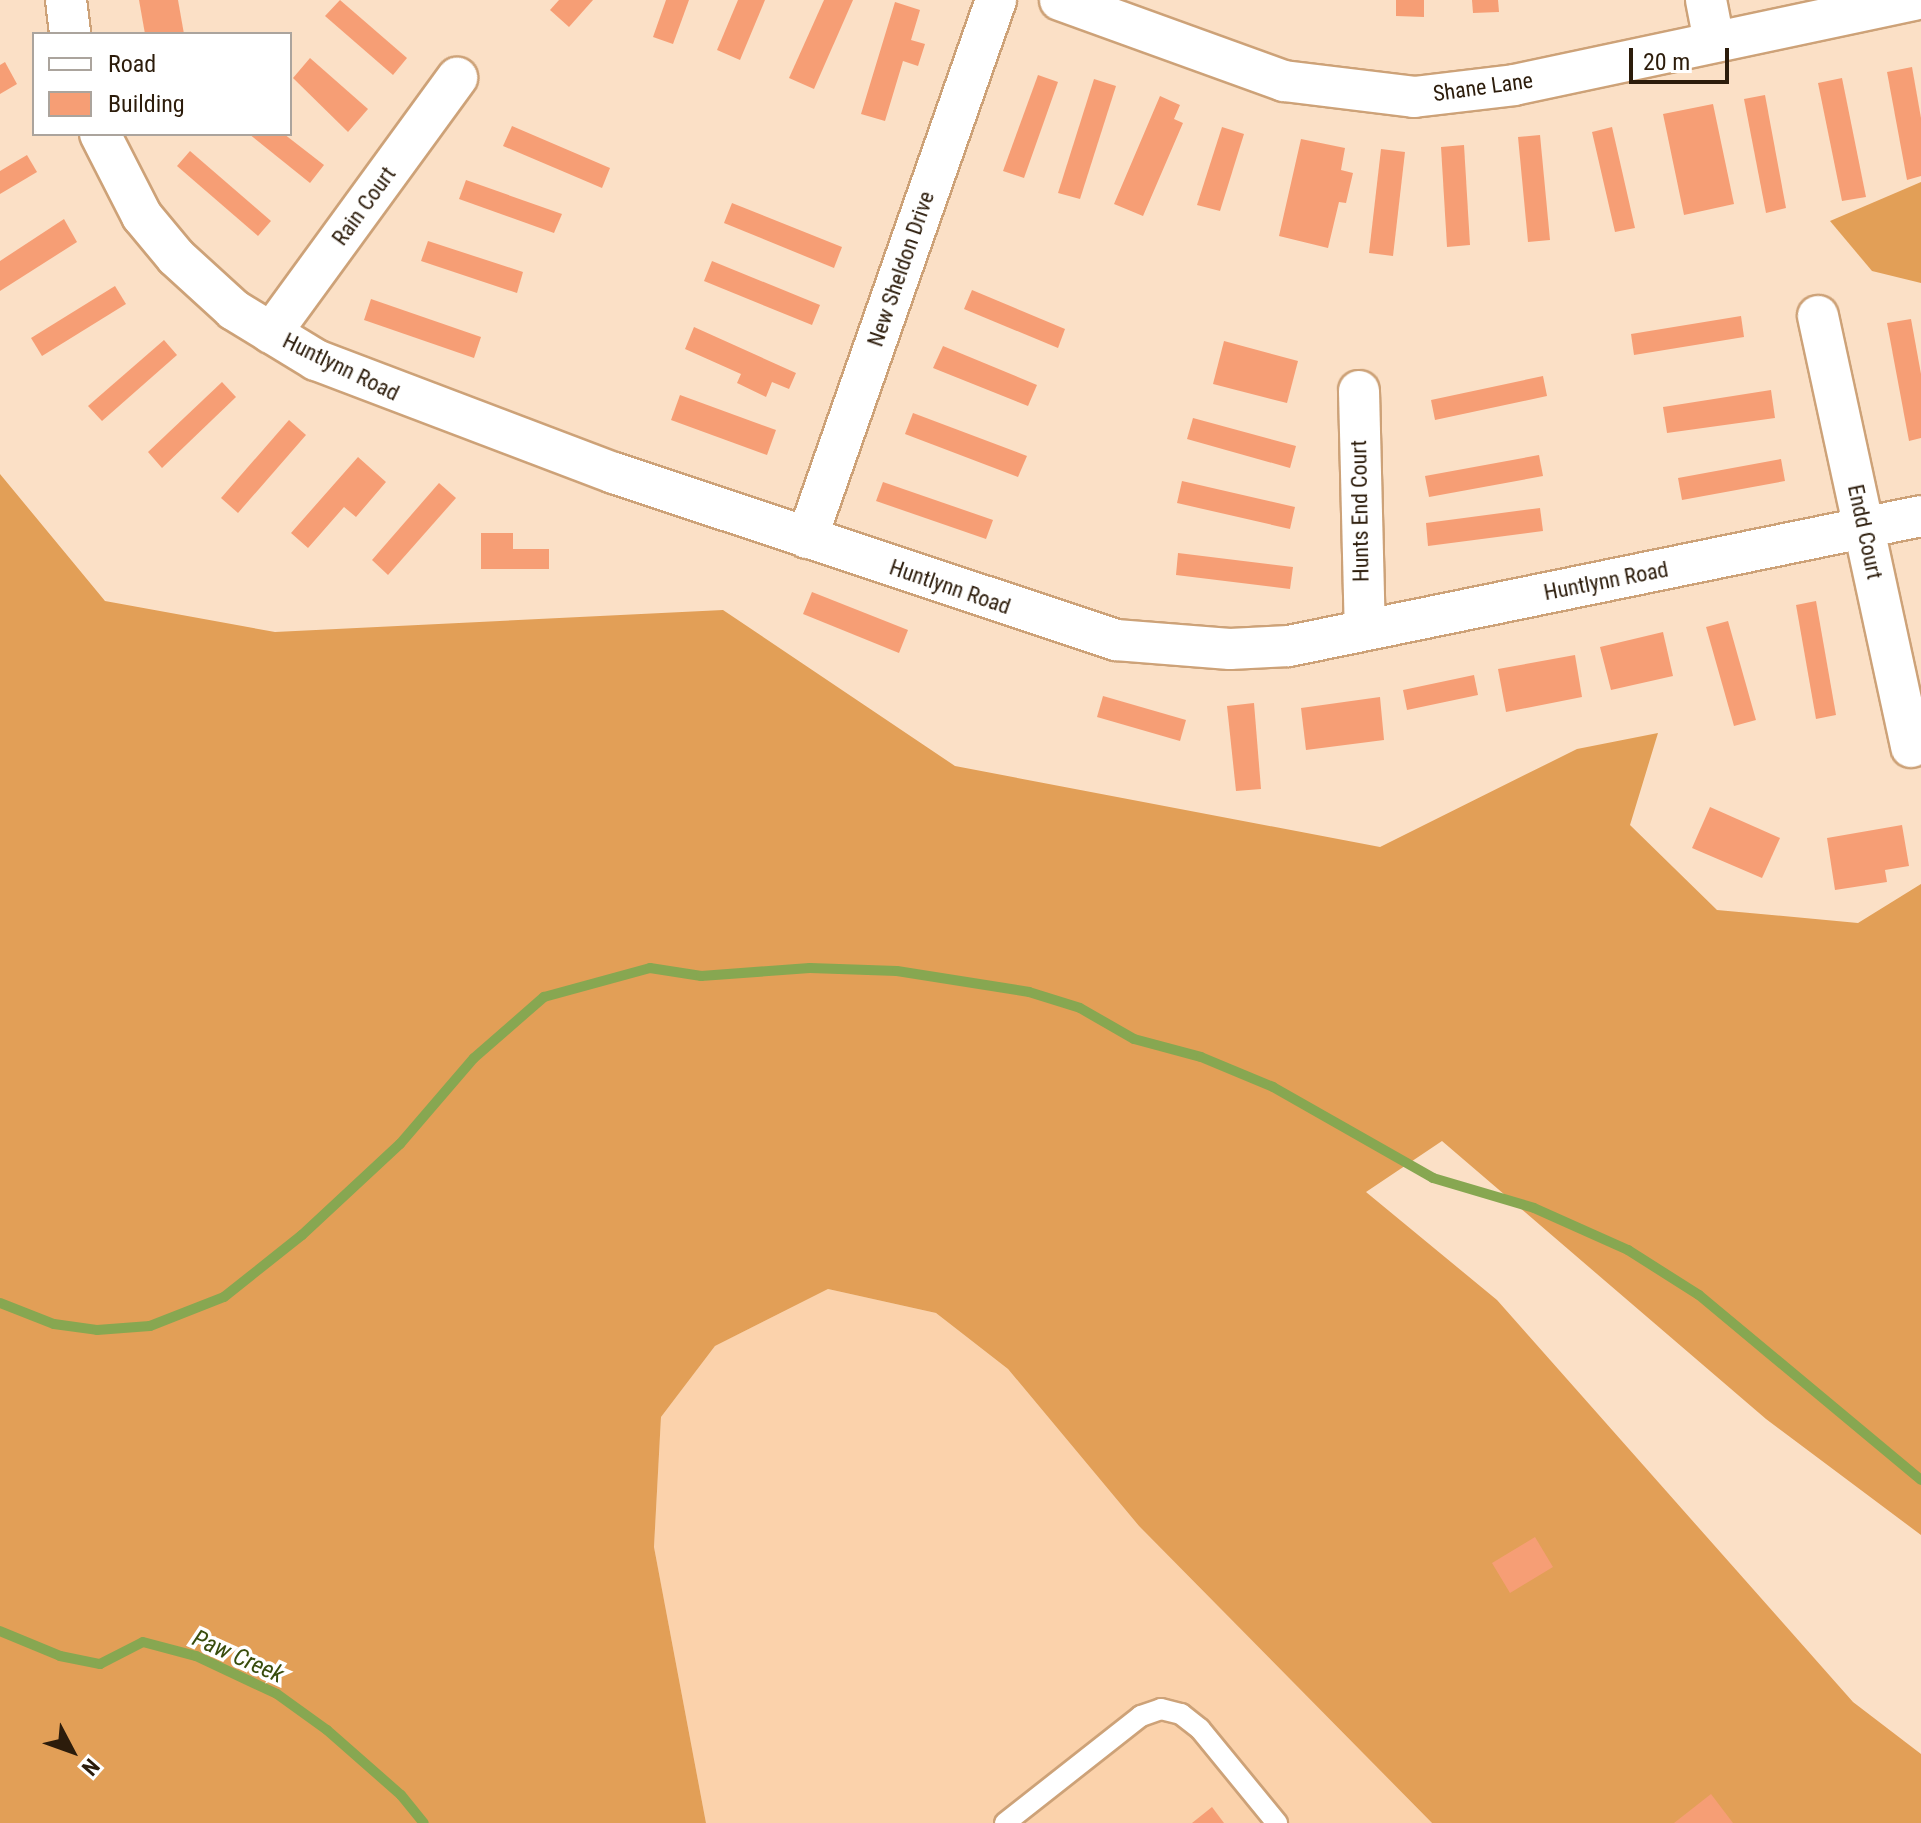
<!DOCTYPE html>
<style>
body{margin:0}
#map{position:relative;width:1921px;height:1823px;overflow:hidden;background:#fbe0c6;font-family:"Roboto Condensed",sans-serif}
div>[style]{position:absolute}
.built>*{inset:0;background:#fbd2ab}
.forest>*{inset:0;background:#e29f57}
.stream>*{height:10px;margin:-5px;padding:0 5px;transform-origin:5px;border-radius:5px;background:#87a751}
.building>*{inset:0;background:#f69e75}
.roads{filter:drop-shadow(2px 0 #cda278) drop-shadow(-2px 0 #cda278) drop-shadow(0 2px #cda278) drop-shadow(0 -2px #cda278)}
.service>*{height:20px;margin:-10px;padding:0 10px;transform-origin:10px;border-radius:10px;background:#fff}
.minor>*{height:40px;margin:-20px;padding:0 20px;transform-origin:20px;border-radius:20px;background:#fff}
span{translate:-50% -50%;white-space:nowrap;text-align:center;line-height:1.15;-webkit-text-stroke:7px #fff;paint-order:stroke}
.street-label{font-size:22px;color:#2c1c0b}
.water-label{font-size:24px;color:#384c0c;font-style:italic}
.legend{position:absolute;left:32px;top:32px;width:260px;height:104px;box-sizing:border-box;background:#fff;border:2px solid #aba49d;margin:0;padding:10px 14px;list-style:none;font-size:24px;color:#2c1c0b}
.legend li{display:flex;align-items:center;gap:16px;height:40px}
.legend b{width:40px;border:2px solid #aba49d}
.north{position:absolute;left:32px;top:1711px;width:80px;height:80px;-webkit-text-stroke:6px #fff;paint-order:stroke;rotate:131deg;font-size:22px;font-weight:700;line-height:32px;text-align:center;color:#2c1c0b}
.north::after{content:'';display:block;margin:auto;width:28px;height:36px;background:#2c1c0b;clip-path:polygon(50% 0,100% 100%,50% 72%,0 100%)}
.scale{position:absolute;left:1629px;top:48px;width:100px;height:36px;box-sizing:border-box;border:4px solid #2c1c0b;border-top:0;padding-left:10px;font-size:24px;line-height:28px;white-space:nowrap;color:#2c1c0b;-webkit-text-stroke:6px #fff;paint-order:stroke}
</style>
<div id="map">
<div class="built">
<div style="clip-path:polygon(828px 1289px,936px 1313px,1008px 1369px,1139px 1526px,1432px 1823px,706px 1823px,654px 1547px,661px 1417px,715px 1346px)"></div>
</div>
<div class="forest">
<div style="clip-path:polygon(1921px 182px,1921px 283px,1872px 271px,1830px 221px)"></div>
<div style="clip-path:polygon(0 474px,105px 601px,275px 632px,723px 610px,955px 766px,1380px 847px,1577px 749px,1658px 733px,1630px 825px,1717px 910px,1858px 923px,1921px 884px,1921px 1535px,1766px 1419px,1442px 1141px,1366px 1192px,1497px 1300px,1853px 1702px,1921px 1754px,1921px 1823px,1432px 1823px,1139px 1526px,1008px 1369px,936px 1313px,828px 1289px,715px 1346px,661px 1417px,654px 1547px,706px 1823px,0 1823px)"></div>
</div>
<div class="stream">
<div style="left:0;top:1303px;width:58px;rotate:21.3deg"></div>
<div style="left:54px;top:1324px;width:43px;rotate:7.9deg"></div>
<div style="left:97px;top:1330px;width:53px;rotate:-4.3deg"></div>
<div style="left:150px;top:1326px;width:79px;rotate:-21.4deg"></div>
<div style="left:224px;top:1297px;width:100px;rotate:-38.5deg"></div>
<div style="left:302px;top:1235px;width:134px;rotate:-42.9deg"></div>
<div style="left:400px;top:1144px;width:113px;rotate:-49.3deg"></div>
<div style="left:474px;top:1058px;width:93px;rotate:-41.1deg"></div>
<div style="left:544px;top:997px;width:110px;rotate:-15.3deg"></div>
<div style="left:650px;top:968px;width:52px;rotate:8.9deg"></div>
<div style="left:701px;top:976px;width:109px;rotate:-4.2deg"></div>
<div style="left:810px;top:968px;width:87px;rotate:2deg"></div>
<div style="left:897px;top:971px;width:134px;rotate:9deg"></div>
<div style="left:1029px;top:992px;width:53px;rotate:17.4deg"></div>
<div style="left:1080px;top:1008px;width:62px;rotate:29.9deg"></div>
<div style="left:1134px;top:1039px;width:69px;rotate:15deg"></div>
<div style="left:1201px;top:1057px;width:78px;rotate:22.6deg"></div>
<div style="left:1273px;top:1087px;width:184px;rotate:29.6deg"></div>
<div style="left:1433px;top:1178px;width:105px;rotate:16.5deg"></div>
<div style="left:1534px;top:1208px;width:103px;rotate:24.1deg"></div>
<div style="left:1628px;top:1250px;width:84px;rotate:32.4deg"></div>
<div style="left:1699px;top:1295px;width:289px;rotate:39.8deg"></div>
<div style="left:0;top:1631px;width:65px;rotate:22.6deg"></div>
<div style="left:60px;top:1656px;width:41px;rotate:11.3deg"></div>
<div style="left:100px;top:1664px;width:48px;rotate:-27.1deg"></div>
<div style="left:143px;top:1642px;width:55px;rotate:14.8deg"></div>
<div style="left:196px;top:1656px;width:89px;rotate:25.1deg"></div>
<div style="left:277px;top:1694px;width:62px;rotate:35.8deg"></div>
<div style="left:327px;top:1730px;width:98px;rotate:41.3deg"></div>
<div style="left:401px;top:1795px;width:36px;rotate:51deg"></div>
</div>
<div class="building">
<div style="clip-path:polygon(139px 0,178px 0,184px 34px,145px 34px)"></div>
<div style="clip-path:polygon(340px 0,407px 58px,393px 75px,325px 16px)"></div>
<div style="clip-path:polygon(559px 0,593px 0,569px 27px,550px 10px)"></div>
<div style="clip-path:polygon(666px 0,689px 0,673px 44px,653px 37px)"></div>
<div style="clip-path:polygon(738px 0,765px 0,740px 60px,717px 50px)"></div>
<div style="clip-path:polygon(824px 0,853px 0,814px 89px,789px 78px)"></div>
<div style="clip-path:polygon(1396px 0,1424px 0,1424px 17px,1396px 16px)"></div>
<div style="clip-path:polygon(1472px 0,1498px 0,1499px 12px,1473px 13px)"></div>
<div style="clip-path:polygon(895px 2px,920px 10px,911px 40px,925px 44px,918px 66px,903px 61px,885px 121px,861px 114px)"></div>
<div style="clip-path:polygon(310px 58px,368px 109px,348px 132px,293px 78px)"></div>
<div style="clip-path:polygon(5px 62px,17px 84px,0 94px,0 65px)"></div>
<div style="clip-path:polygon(1912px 67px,1921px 118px,1921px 176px,1907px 180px,1887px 72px)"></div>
<div style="clip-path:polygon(1038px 75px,1058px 82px,1024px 178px,1003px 171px)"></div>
<div style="clip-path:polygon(1842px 78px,1866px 197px,1842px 201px,1818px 83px)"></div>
<div style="clip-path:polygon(1094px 79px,1116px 86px,1080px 199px,1058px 193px)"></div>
<div style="clip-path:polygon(1765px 95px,1786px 208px,1766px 213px,1744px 99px)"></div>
<div style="clip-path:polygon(1160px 96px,1180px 105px,1174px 119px,1183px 123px,1143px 216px,1114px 204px)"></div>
<div style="clip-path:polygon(1713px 104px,1734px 204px,1684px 215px,1663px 114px)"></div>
<div style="clip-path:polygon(512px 126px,610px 168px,602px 188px,503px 146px)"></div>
<div style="clip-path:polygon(1222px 127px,1244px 134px,1220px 211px,1197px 205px)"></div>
<div style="clip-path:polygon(1612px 127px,1635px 228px,1615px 232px,1592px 132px)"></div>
<div style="clip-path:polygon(249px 134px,284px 134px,324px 165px,310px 183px)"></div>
<div style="clip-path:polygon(1540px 135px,1550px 240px,1528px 242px,1518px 137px)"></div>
<div style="clip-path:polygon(1301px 139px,1345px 148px,1341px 170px,1353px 173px,1346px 203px,1339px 202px,1328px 248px,1279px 236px)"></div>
<div style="clip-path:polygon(1464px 145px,1470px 245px,1447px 247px,1441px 147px)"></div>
<div style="clip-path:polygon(1381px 149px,1405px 152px,1393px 256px,1369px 253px)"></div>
<div style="clip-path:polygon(190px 151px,271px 221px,258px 236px,177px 166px)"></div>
<div style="clip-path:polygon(27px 155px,37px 172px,0 194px,0 171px)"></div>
<div style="clip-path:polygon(466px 180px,562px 214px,554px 233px,459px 199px)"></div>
<div style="clip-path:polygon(732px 203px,842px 247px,834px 268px,724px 223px)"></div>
<div style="clip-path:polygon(64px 219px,77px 242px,0 291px,0 261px)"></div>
<div style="clip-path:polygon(428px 241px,523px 272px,517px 293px,421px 261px)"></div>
<div style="clip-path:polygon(712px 261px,820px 305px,812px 325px,704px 281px)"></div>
<div style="clip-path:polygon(115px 286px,126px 304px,42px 356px,31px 338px)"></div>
<div style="clip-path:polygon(972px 290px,1065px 329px,1058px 348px,964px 309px)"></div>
<div style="clip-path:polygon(371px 299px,481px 337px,474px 358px,364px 320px)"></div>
<div style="clip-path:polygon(1741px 316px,1744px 337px,1634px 355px,1631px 334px)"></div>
<div style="clip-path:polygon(1911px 319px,1921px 374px,1921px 438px,1909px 441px,1887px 323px)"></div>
<div style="clip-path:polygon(694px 327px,796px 373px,789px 389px,772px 382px,766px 397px,737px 383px,741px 374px,685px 349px)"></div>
<div style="clip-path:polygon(164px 340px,177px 355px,102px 421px,88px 406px)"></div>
<div style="clip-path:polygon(1224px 341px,1298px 361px,1287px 403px,1213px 384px)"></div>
<div style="clip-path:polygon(943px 346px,1037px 385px,1028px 406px,933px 368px)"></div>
<div style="clip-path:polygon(1543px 376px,1547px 396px,1435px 420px,1431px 400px)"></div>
<div style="clip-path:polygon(222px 382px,236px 397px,162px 468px,148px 452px)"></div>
<div style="clip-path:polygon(1771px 390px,1775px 418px,1667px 433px,1663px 407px)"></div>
<div style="clip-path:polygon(680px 395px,776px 430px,767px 455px,671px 420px)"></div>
<div style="clip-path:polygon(913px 413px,1027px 456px,1018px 477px,905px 434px)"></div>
<div style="clip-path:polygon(1193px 418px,1296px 446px,1290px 468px,1187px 439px)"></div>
<div style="clip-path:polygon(289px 420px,306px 435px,238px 513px,221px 498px)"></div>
<div style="clip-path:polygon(1539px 455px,1543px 476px,1429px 497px,1425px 476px)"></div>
<div style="clip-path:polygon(358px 457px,386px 482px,356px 517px,344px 507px,308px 548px,291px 533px)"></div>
<div style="clip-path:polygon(1781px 459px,1785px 481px,1682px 500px,1678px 478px)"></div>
<div style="clip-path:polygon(1182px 481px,1295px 507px,1290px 529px,1177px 503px)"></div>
<div style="clip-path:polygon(883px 482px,993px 520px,986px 539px,876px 501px)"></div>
<div style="clip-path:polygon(439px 483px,456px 498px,388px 575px,372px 560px)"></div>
<div style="clip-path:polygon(1540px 508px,1543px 531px,1428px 546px,1426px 523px)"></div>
<div style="clip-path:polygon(481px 533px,513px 533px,513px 549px,549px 549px,549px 569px,481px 569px)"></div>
<div style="clip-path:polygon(1178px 553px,1293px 567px,1290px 589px,1176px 575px)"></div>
<div style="clip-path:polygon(812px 592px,908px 630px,899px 653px,803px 614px)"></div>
<div style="clip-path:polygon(1816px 601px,1836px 715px,1816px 719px,1796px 605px)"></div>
<div style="clip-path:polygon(1728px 621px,1756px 720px,1734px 726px,1706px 627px)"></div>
<div style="clip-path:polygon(1663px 632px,1673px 676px,1611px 690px,1600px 647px)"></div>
<div style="clip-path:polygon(1575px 655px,1582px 697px,1506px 712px,1498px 669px)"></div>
<div style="clip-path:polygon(1474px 675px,1478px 695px,1407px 710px,1403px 690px)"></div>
<div style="clip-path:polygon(1103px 696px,1186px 720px,1180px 741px,1097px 717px)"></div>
<div style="clip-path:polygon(1380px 697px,1384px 740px,1306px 750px,1301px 708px)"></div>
<div style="clip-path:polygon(1254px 703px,1261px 789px,1236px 791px,1227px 706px)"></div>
<div style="clip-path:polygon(1710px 807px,1780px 838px,1762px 878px,1692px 848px)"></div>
<div style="clip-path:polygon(1902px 825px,1909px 866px,1885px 870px,1887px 882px,1835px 890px,1827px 838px)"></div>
<div style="clip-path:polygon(1535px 1537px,1553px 1567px,1510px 1593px,1492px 1563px)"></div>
<div style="clip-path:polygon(1711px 1794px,1733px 1823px,1674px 1823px)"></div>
<div style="clip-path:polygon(1212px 1807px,1224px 1823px,1192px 1823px)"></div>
</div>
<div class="roads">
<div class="service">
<div style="left:1005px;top:1823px;width:173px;rotate:-38.2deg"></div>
<div style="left:1141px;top:1716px;width:21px;rotate:-19deg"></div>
<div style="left:1161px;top:1709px;width:21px;rotate:14deg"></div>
<div style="left:1181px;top:1714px;width:24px;rotate:38deg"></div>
<div style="left:1200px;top:1729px;width:122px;rotate:50.7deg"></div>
</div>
<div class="minor">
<div style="left:66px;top:0;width:34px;rotate:83deg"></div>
<div style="left:1060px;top:0;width:238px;rotate:19.9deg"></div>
<div style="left:1284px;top:81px;width:131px;rotate:7deg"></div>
<div style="left:1414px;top:97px;width:101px;rotate:-6.8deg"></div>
<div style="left:1514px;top:85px;width:409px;rotate:-12deg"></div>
<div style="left:1706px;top:0;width:42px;rotate:79deg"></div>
<div style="left:100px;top:134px;width:92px;rotate:62.9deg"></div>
<div style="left:142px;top:216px;width:53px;rotate:50.3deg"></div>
<div style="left:176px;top:257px;width:79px;rotate:42.4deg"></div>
<div style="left:234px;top:310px;width:96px;rotate:31.4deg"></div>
<div style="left:316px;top:360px;width:319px;rotate:20.8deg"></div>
<div style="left:614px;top:473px;width:529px;rotate:18.4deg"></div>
<div style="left:1116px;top:640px;width:114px;rotate:4.5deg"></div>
<div style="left:1230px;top:649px;width:59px;rotate:-2.9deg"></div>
<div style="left:1289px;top:646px;width:645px;rotate:-11.62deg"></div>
<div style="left:1818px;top:316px;width:441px;rotate:77.8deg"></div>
<div style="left:271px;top:333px;width:316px;rotate:-53.9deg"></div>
<div style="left:1359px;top:391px;width:239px;rotate:88.6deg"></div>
<div style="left:807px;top:538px;width:570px;rotate:-70.64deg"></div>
</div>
</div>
<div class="street-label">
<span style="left:1483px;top:87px;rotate:-8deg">Shane Lane</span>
<span style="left:364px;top:206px;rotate:-54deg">Rain Court</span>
<span style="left:901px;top:269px;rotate:-71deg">New Sheldon Drive</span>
<span style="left:341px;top:367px;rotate:26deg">Huntlynn Road</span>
<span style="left:1360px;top:511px;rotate:-91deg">Hunts End Court</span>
<span style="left:1865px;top:532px;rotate:78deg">Endd Court</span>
<span style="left:1606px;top:581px;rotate:-11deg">Huntlynn Road</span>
<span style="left:950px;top:587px;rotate:19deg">Huntlynn Road</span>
</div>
<div class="water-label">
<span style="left:238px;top:1657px;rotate:24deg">Paw Creek</span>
</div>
<ul class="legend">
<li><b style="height:10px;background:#fff"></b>Road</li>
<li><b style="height:22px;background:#f69e75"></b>Building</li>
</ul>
<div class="north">N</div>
<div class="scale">20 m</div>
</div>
